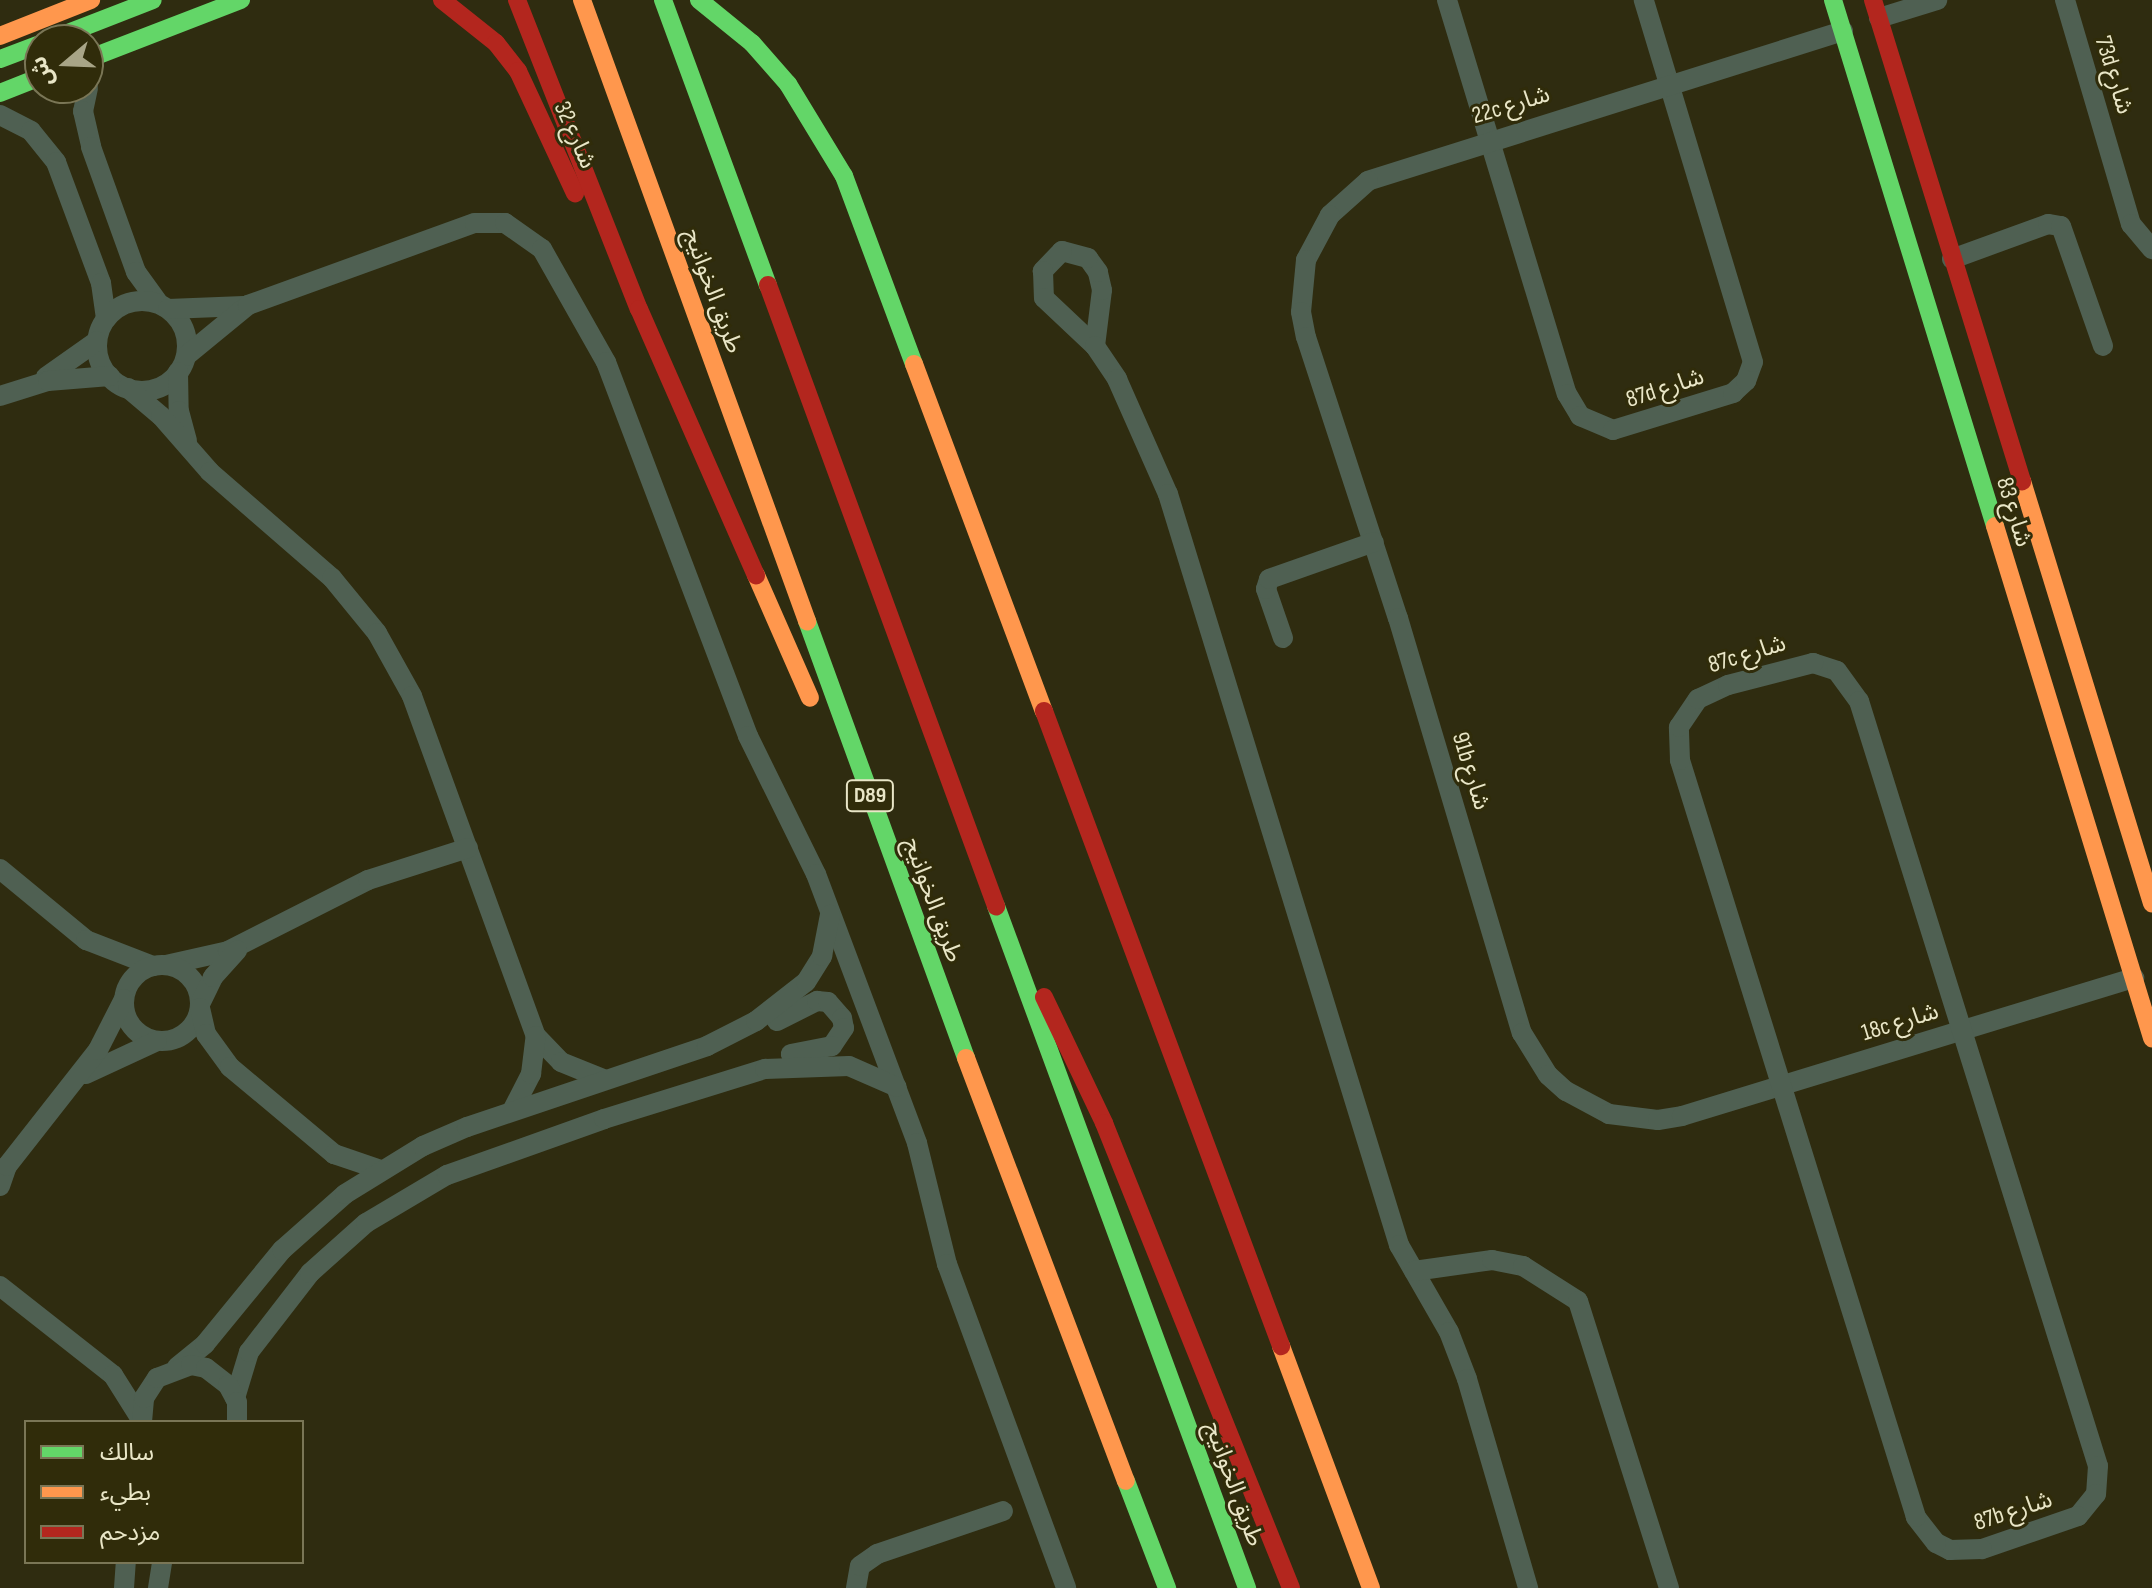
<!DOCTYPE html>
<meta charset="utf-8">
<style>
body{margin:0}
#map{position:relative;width:2152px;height:1588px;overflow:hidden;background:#2f2c10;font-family:"Sofia Sans Condensed","Noto Sans Arabic",sans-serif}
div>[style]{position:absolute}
.street>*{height:20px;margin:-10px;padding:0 10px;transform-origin:10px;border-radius:10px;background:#4f6052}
.street>.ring{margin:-10px;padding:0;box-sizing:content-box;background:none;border:20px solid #4f6052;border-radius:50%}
.fast>*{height:18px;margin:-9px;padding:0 9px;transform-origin:9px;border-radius:9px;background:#63d668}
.slow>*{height:18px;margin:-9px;padding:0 9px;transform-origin:9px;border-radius:9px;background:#ff974d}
.jam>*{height:18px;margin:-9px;padding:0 9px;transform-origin:9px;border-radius:9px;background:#b3261e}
span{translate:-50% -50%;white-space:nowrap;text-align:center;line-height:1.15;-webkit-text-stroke:6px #302c0a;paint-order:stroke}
.shield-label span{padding:2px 6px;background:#302c0a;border:2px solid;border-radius:6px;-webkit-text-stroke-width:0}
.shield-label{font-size:22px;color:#e9e6c7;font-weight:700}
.street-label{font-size:24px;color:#e9e6c7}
.legend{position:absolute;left:24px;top:1420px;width:280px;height:144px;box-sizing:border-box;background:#302c0a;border:2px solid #7a7656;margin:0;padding:10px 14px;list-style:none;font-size:24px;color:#e9e6c7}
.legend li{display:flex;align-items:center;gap:16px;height:40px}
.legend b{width:40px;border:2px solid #7a7656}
.north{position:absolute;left:24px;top:24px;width:80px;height:80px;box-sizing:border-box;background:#302c0a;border:2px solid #7a7656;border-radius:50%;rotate:251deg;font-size:22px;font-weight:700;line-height:32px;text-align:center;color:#e9e6c7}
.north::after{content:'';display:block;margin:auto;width:28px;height:36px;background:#a8a587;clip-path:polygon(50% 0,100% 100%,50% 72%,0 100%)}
</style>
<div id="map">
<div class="street">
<div style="left:1447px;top:0;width:412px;rotate:73.1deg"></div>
<div style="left:1567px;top:394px;width:26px;rotate:59deg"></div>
<div style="left:1580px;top:416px;width:36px;rotate:23deg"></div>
<div style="left:1613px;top:430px;width:126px;rotate:-17.1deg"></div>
<div style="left:1733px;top:393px;width:18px;rotate:-43deg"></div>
<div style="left:1746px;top:381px;width:20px;rotate:-70deg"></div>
<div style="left:1753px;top:362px;width:378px;rotate:-106.8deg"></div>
<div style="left:2065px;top:0;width:234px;rotate:73.6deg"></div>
<div style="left:2131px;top:224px;width:33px;rotate:50deg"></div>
<div style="left:1879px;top:18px;width:61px;rotate:-17.2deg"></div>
<div style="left:1843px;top:31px;width:498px;rotate:162.5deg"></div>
<div style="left:1368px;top:181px;width:51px;rotate:138.2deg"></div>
<div style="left:1330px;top:215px;width:51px;rotate:118.1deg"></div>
<div style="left:1306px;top:260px;width:52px;rotate:95.5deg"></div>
<div style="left:1301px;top:312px;width:25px;rotate:79deg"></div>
<div style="left:1306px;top:337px;width:296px;rotate:71.9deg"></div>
<div style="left:1398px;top:618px;width:433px;rotate:73.4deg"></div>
<div style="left:1522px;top:1033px;width:49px;rotate:58.2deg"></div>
<div style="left:1548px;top:1075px;width:24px;rotate:42deg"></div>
<div style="left:1566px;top:1091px;width:49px;rotate:28.1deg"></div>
<div style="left:1609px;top:1114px;width:49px;rotate:7deg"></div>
<div style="left:1658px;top:1120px;width:24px;rotate:-9deg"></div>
<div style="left:1682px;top:1116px;width:473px;rotate:-17deg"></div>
<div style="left:88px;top:88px;width:24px;rotate:102deg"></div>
<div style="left:83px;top:111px;width:37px;rotate:77deg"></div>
<div style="left:91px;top:147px;width:133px;rotate:70.2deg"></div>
<div style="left:136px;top:272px;width:39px;rotate:54deg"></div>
<div style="left:0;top:115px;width:35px;rotate:27deg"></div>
<div style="left:31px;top:131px;width:40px;rotate:51deg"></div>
<div style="left:56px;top:162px;width:129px;rotate:69.6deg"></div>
<div style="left:101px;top:283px;width:36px;rotate:82deg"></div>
<div style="left:1952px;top:259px;width:102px;rotate:-20deg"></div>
<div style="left:2048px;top:224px;width:13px;rotate:9deg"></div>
<div style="left:2061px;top:226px;width:127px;rotate:70.7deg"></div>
<div class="ring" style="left:97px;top:301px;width:70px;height:70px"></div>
<div style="left:168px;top:309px;width:76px;rotate:-2.3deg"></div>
<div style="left:1095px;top:346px;width:56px;rotate:-82.9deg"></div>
<div style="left:1102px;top:290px;width:18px;rotate:-103deg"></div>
<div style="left:1098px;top:272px;width:17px;rotate:-126deg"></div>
<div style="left:1088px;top:258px;width:27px;rotate:-165deg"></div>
<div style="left:1062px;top:251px;width:28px;rotate:134deg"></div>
<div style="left:1043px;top:271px;width:27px;rotate:88deg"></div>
<div style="left:1044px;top:298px;width:70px;rotate:43.3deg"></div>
<div style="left:1095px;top:346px;width:40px;rotate:56deg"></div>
<div style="left:1117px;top:379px;width:126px;rotate:66.1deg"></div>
<div style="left:1168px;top:494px;width:786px;rotate:72.9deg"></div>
<div style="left:1399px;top:1245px;width:100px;rotate:60.1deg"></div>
<div style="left:1449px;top:1332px;width:50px;rotate:69deg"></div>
<div style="left:1467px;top:1379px;width:218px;rotate:73.7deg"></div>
<div style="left:186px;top:356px;width:80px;rotate:-39.4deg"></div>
<div style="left:248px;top:305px;width:241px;rotate:-19.9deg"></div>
<div style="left:475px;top:223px;width:30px"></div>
<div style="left:505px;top:223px;width:45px;rotate:35.1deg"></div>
<div style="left:542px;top:249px;width:130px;rotate:60.5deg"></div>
<div style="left:606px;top:362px;width:400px;rotate:69.2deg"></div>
<div style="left:748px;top:736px;width:154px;rotate:63.8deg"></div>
<div style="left:816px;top:874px;width:287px;rotate:69.4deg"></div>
<div style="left:917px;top:1143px;width:125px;rotate:76.1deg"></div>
<div style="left:947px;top:1264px;width:345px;rotate:69.8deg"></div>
<div style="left:178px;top:372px;width:39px;rotate:89deg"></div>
<div style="left:179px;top:411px;width:31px;rotate:75deg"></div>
<div style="left:46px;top:377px;width:62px;rotate:-35.2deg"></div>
<div style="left:128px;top:388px;width:43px;rotate:40.3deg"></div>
<div style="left:161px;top:416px;width:74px;rotate:48.8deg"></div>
<div style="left:210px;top:472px;width:162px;rotate:41deg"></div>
<div style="left:332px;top:578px;width:71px;rotate:50.7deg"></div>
<div style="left:377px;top:633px;width:72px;rotate:60.9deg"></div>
<div style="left:412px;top:696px;width:362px;rotate:70deg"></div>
<div style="left:536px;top:1036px;width:36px;rotate:46deg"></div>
<div style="left:561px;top:1062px;width:45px;rotate:22deg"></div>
<div style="left:0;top:396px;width:50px;rotate:-17.4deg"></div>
<div style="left:48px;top:381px;width:62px;rotate:-4.6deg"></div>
<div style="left:1283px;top:638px;width:52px;rotate:-109.1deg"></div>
<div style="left:1266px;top:589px;width:10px;rotate:-73deg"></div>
<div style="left:1269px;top:579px;width:111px;rotate:-19.4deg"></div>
<div style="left:1813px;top:663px;width:25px;rotate:18deg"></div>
<div style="left:1837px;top:671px;width:37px;rotate:54deg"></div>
<div style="left:1859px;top:701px;width:801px;rotate:72.65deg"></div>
<div style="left:2098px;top:1466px;width:28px;rotate:94deg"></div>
<div style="left:2096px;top:1494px;width:28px;rotate:129deg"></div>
<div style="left:2078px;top:1516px;width:102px;rotate:161deg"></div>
<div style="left:1982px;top:1549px;width:32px;rotate:178deg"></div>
<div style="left:1950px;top:1550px;width:16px;rotate:-153deg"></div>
<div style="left:1936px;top:1543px;width:33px;rotate:-128deg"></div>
<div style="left:1916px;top:1517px;width:793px;rotate:-107.32deg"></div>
<div style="left:1680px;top:760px;width:33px;rotate:-92deg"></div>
<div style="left:1679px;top:727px;width:34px;rotate:-56deg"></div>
<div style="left:1698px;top:699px;width:33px;rotate:-25deg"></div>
<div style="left:1728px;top:685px;width:88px;rotate:-14.5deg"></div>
<div style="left:0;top:869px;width:112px;rotate:39.5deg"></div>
<div style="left:86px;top:940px;width:72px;rotate:21.2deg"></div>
<div style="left:166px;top:965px;width:64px;rotate:-12.7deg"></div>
<div style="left:228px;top:951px;width:157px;rotate:-26.9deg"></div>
<div style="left:368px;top:880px;width:105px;rotate:-17.7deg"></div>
<div class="ring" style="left:124px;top:965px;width:56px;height:56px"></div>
<div style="left:200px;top:1004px;width:30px;rotate:-64deg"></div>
<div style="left:213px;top:977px;width:36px;rotate:-48deg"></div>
<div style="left:200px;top:1008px;width:27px;rotate:77deg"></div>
<div style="left:206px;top:1034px;width:41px;rotate:54deg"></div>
<div style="left:230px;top:1067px;width:136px;rotate:39.9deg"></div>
<div style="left:334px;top:1154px;width:50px;rotate:18.8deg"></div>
<div style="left:777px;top:1021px;width:45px;rotate:-26.6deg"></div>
<div style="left:817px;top:1001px;width:11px;rotate:5deg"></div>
<div style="left:828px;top:1002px;width:21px;rotate:49deg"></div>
<div style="left:842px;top:1018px;width:10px;rotate:79deg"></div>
<div style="left:844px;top:1028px;width:22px;rotate:124deg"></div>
<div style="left:832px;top:1046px;width:42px;rotate:169deg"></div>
<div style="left:86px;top:1074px;width:78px;rotate:-24.9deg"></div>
<div style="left:512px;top:1111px;width:42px;rotate:-62.8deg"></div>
<div style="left:531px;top:1074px;width:38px;rotate:-83deg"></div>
<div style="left:0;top:1186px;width:21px;rotate:-71deg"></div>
<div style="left:7px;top:1166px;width:147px;rotate:-51.9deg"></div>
<div style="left:98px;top:1050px;width:57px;rotate:-63deg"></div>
<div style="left:1414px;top:1271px;width:79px;rotate:-8deg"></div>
<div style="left:1492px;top:1260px;width:32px;rotate:11deg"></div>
<div style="left:1523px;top:1266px;width:65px;rotate:32.5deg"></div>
<div style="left:1578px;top:1301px;width:301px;rotate:72.4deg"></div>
<div style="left:0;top:1286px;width:144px;rotate:38.2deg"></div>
<div style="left:113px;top:1375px;width:54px;rotate:57.8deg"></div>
<div style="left:177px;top:1367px;width:36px;rotate:-39deg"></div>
<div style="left:205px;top:1344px;width:122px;rotate:-50.7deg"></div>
<div style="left:282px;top:1250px;width:84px;rotate:-41.6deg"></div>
<div style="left:345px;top:1194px;width:92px;rotate:-31.6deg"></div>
<div style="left:423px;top:1146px;width:48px;rotate:-23.4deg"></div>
<div style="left:467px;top:1127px;width:253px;rotate:-18.6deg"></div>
<div style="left:707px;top:1046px;width:55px;rotate:-27deg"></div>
<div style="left:756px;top:1021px;width:63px;rotate:-38deg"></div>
<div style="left:806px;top:982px;width:31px;rotate:-58deg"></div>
<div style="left:822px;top:956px;width:42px;rotate:-79deg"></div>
<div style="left:235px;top:1398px;width:48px;rotate:-73.1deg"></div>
<div style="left:249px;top:1352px;width:100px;rotate:-52.3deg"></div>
<div style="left:310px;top:1273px;width:75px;rotate:-41.8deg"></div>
<div style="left:366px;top:1223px;width:94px;rotate:-30.7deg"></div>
<div style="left:447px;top:1175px;width:167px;rotate:-19.6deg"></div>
<div style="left:604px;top:1119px;width:169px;rotate:-17.3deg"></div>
<div style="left:765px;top:1069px;width:84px;rotate:-2deg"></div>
<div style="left:849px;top:1066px;width:52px;rotate:23.6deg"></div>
<div style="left:142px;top:1422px;width:24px;rotate:-85deg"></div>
<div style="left:144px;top:1398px;width:24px;rotate:-57deg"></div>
<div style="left:157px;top:1378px;width:36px;rotate:-21deg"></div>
<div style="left:191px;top:1365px;width:15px;rotate:11deg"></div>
<div style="left:206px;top:1368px;width:28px;rotate:38deg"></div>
<div style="left:228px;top:1385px;width:19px;rotate:62deg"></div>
<div style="left:237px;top:1402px;width:20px;rotate:90deg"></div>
<div style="left:124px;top:1588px;width:26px;rotate:-86deg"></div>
<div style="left:158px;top:1588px;width:26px;rotate:-81deg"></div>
<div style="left:856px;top:1588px;width:22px;rotate:-80deg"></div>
<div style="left:860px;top:1566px;width:21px;rotate:-35deg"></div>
<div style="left:877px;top:1554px;width:133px;rotate:-18.8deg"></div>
</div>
<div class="fast">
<div style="left:663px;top:0;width:304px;rotate:69.8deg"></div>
<div style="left:699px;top:0;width:68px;rotate:39.1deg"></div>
<div style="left:752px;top:43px;width:55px;rotate:48.7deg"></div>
<div style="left:788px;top:84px;width:108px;rotate:58.7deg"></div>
<div style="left:844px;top:176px;width:201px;rotate:69.6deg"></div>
<div style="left:1833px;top:0;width:550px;rotate:72.88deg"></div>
<div style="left:50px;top:40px;width:110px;rotate:-21.2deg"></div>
<div style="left:0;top:59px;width:43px;rotate:-20.6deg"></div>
<div style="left:88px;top:59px;width:164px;rotate:-21.1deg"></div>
<div style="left:0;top:93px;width:43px;rotate:-21.8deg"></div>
<div style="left:807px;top:621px;width:465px;rotate:70deg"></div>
<div style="left:996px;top:906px;width:727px;rotate:69.79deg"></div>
<div style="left:1126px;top:1481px;width:115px;rotate:69deg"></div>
</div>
<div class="slow">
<div style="left:582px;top:0;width:661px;rotate:70.08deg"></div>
<div style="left:0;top:36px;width:98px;rotate:-21.6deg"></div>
<div style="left:914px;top:364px;width:371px;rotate:69.5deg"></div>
<div style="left:2022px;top:481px;width:442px;rotate:72.9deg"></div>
<div style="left:1995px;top:526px;width:536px;rotate:72.95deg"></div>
<div style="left:756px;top:575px;width:134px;rotate:66.3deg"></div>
<div style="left:966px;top:1058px;width:452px;rotate:69.3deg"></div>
<div style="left:1281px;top:1346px;width:258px;rotate:69.6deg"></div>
</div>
<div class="jam">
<div style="left:442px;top:0;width:69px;rotate:38.5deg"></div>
<div style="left:496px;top:43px;width:36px;rotate:52deg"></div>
<div style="left:518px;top:71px;width:135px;rotate:65deg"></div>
<div style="left:517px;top:0;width:332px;rotate:68.5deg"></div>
<div style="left:639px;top:309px;width:291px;rotate:66.3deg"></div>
<div style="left:1873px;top:0;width:504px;rotate:72.79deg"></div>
<div style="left:768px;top:285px;width:662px;rotate:69.84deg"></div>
<div style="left:1044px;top:711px;width:678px;rotate:69.53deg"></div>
<div style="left:1044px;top:997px;width:140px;rotate:64.5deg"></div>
<div style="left:1104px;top:1123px;width:501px;rotate:68.09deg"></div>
</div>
<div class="shield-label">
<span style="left:870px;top:796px">D89</span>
</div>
<div class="street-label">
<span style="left:2114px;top:75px;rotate:73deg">73d شارع</span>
<span style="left:1511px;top:105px;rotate:-17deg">22c شارع</span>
<span style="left:575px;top:135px;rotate:66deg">شارع 32</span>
<span style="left:713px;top:291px;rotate:70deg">طريق الخوانيج</span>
<span style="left:1665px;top:388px;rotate:-18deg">87d شارع</span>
<span style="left:2014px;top:512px;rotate:73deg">شارع 83</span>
<span style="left:1747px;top:654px;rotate:-17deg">87c شارع</span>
<span style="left:1471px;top:771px;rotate:73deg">91b شارع</span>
<span style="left:933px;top:900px;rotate:70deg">طريق الخوانيج</span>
<span style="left:1900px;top:1022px;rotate:-17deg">18c شارع</span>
<span style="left:1234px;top:1484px;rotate:70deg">طريق الخوانيج</span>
<span style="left:2013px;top:1511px;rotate:-18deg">87b شارع</span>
</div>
<ul class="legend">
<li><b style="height:10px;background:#63d668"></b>سالك</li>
<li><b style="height:10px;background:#ff974d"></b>بطيء</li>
<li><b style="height:10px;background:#b3261e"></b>مزدحم</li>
</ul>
<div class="north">ش</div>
</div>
